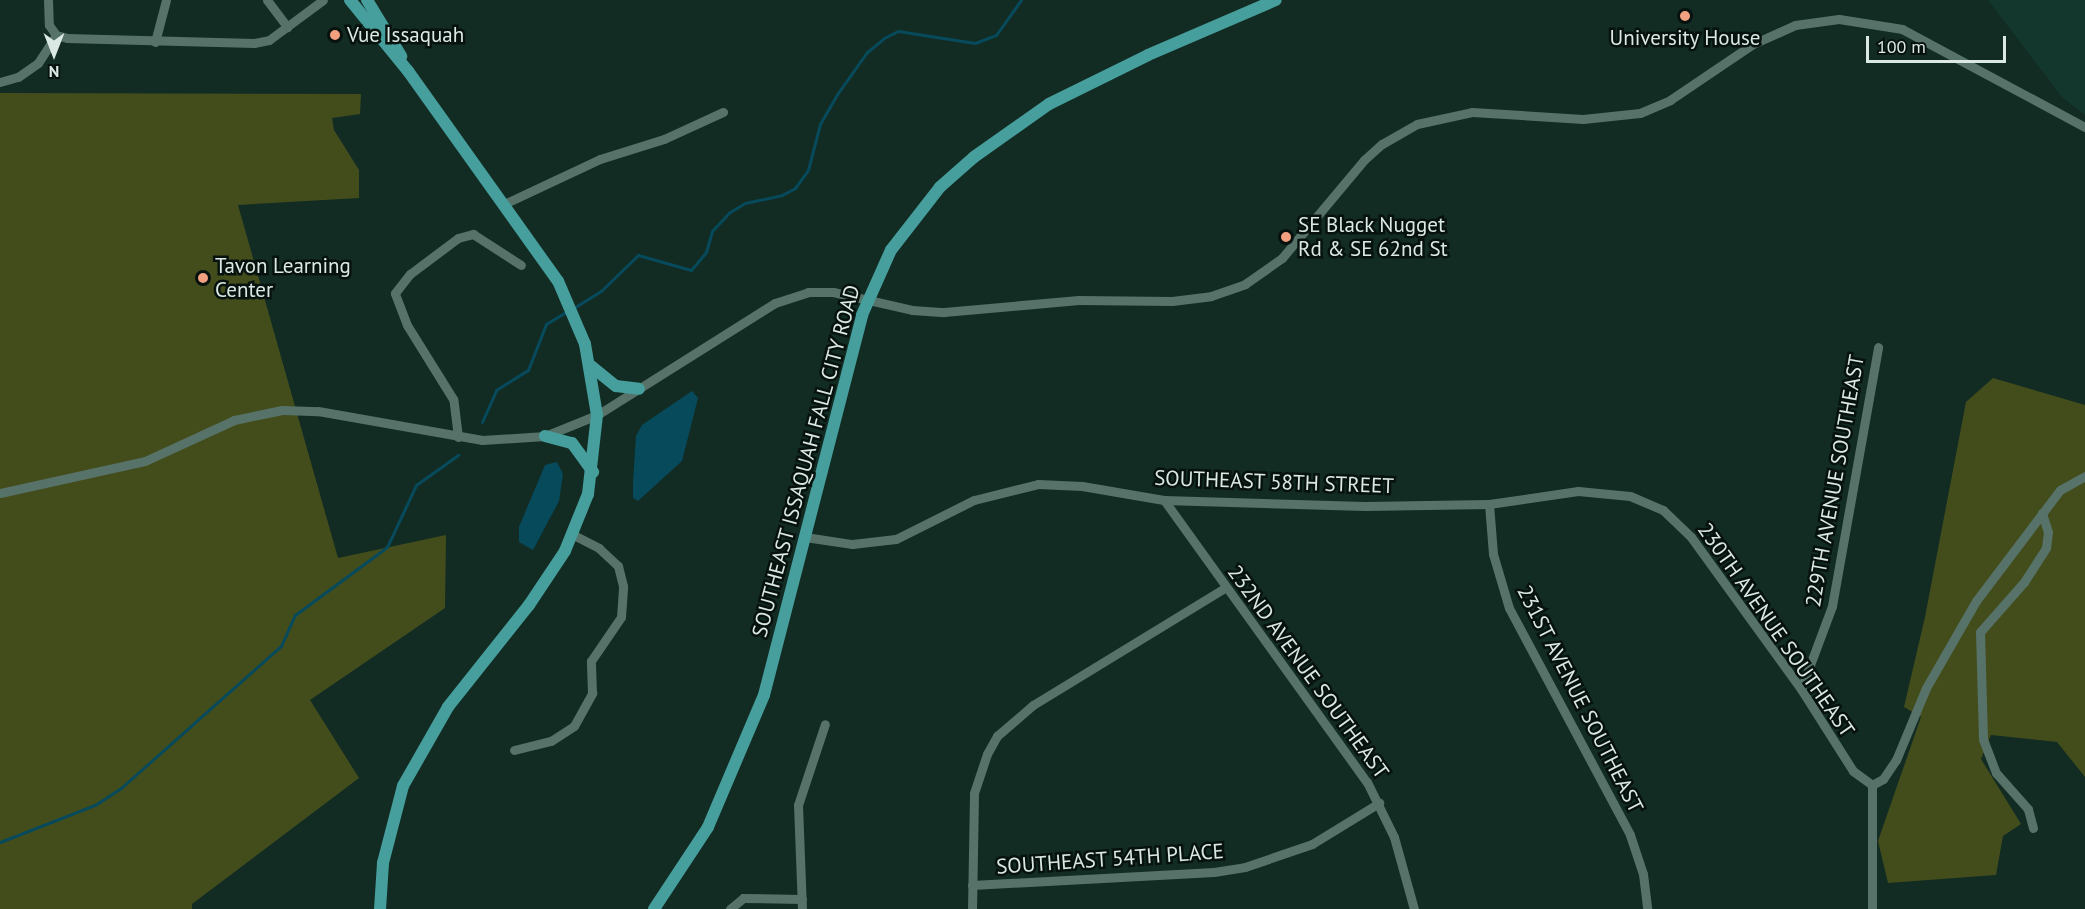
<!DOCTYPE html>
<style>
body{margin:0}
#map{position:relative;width:2085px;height:909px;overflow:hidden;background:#122c24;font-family:"PT Sans",sans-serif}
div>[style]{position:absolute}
.built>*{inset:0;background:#14372d}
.green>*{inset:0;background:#434d1c}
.water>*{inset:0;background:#074a5c}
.stream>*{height:3px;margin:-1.5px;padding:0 1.5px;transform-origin:1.5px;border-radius:1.5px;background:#074a5c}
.minor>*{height:9px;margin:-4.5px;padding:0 4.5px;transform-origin:4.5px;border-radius:4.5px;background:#577268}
.major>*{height:12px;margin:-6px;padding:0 6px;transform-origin:6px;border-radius:6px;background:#469f9c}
.dots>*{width:16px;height:16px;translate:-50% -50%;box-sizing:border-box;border:3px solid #07120e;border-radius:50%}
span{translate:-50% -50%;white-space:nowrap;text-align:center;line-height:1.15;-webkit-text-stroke:5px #07120e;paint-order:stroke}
.poi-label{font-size:21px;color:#dae9e3}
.left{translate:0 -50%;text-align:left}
.street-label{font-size:21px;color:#dae9e3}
.north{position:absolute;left:24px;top:24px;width:60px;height:60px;-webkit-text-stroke:4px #07120e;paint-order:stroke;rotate:180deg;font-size:16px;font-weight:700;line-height:24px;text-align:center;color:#dae9e3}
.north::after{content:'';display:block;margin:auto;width:21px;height:27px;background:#dae9e3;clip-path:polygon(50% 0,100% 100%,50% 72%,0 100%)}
.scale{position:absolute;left:1866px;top:36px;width:140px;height:27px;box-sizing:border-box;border:3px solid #dae9e3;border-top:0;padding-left:8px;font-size:18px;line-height:21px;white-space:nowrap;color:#dae9e3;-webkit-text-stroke:4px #07120e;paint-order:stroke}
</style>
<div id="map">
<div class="built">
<div style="clip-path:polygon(1988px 0,2085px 0,2085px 115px,2062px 97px)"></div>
</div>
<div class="green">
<div style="clip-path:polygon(0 93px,361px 94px,360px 114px,332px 118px,334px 130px,359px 170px,359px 198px,238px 205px,338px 558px,446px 535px,445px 608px,310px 700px,359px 778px,192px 904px,192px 909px,0 909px)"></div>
<div style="clip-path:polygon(1993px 378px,2085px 405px,2085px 777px,2057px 742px,1991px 735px,1981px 759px,2021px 824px,2003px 836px,1996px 875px,1888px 883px,1878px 841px,1921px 717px,1904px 707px,1925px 617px,1966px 402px)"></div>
</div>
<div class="water">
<div style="clip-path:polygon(692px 391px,698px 398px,682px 461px,638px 501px,633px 498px,633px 482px,636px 436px,642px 425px)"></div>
<div style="clip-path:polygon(557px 462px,563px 474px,559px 501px,533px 550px,519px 542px,519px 527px,545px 465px)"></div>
</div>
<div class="stream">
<div style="left:572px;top:309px;width:34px;rotate:-32deg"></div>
<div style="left:601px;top:291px;width:52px;rotate:-44.2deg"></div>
<div style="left:638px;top:255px;width:55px;rotate:15.8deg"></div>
<div style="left:691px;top:270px;width:23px;rotate:-50deg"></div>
<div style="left:706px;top:252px;width:22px;rotate:-74deg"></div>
<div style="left:712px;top:231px;width:26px;rotate:-47deg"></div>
<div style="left:730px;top:212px;width:17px;rotate:-31deg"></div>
<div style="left:745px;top:203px;width:38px;rotate:-12deg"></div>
<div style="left:782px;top:195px;width:15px;rotate:-28deg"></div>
<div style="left:795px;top:188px;width:22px;rotate:-54deg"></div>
<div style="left:808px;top:170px;width:48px;rotate:-75.4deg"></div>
<div style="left:820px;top:124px;width:36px;rotate:-60deg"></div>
<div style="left:838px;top:93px;width:50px;rotate:-54.7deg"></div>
<div style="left:867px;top:52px;width:22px;rotate:-39deg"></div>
<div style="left:884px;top:38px;width:16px;rotate:-27deg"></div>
<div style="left:898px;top:31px;width:78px;rotate:8.9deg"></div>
<div style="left:975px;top:43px;width:22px;rotate:-21deg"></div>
<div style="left:996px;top:35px;width:43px;rotate:-54.5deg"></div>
<div style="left:482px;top:422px;width:35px;rotate:-66deg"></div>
<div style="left:496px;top:390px;width:38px;rotate:-32deg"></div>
<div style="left:528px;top:370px;width:49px;rotate:-68.6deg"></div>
<div style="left:546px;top:324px;width:23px;rotate:-31deg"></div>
<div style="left:0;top:842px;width:102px;rotate:-21.3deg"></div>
<div style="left:95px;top:805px;width:31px;rotate:-33deg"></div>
<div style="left:121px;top:788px;width:214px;rotate:-41.6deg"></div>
<div style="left:281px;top:646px;width:34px;rotate:-66deg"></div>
<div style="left:295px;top:615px;width:114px;rotate:-36.5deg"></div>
<div style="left:387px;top:547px;width:68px;rotate:-64.9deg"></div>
<div style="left:416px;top:485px;width:52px;rotate:-35.5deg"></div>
</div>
<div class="minor">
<div style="left:48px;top:0;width:25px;rotate:88deg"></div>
<div style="left:49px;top:25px;width:12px;rotate:55deg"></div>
<div style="left:56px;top:35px;width:11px;rotate:15deg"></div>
<div style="left:67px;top:38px;width:187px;rotate:1.5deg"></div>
<div style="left:254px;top:43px;width:15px;rotate:-11deg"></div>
<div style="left:269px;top:40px;width:67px;rotate:-36.5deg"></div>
<div style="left:267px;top:0;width:34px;rotate:53deg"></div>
<div style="left:155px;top:42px;width:43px;rotate:-75.3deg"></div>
<div style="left:0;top:82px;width:19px;rotate:-16deg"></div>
<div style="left:18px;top:77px;width:24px;rotate:-35deg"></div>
<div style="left:38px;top:63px;width:33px;rotate:-57deg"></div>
<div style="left:504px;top:204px;width:106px;rotate:-25.1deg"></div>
<div style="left:600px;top:159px;width:67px;rotate:-17.4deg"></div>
<div style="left:664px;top:139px;width:65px;rotate:-24.6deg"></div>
<div style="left:458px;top:437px;width:38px;rotate:-97deg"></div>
<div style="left:453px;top:399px;width:87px;rotate:-121.9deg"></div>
<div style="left:407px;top:325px;width:34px;rotate:-111deg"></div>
<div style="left:395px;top:293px;width:24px;rotate:-52deg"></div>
<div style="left:410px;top:274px;width:60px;rotate:-36.9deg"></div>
<div style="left:458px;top:238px;width:16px;rotate:-15deg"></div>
<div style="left:473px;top:234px;width:57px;rotate:32.9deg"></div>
<div style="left:0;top:493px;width:148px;rotate:-12.4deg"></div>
<div style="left:145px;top:461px;width:98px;rotate:-24.7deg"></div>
<div style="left:234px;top:420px;width:49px;rotate:-11.8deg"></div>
<div style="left:282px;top:410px;width:36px;rotate:2deg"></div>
<div style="left:318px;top:411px;width:167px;rotate:10deg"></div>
<div style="left:482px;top:440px;width:63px;rotate:-3.6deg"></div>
<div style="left:545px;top:436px;width:56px;rotate:-22deg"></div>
<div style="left:597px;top:415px;width:210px;rotate:-32.2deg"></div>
<div style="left:775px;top:303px;width:35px;rotate:-18deg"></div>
<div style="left:808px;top:292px;width:25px"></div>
<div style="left:833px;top:292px;width:81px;rotate:12.8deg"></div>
<div style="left:912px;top:310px;width:32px;rotate:4deg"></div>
<div style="left:944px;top:312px;width:135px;rotate:-5.1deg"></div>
<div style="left:1078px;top:300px;width:94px;rotate:0.6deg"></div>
<div style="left:1172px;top:301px;width:39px;rotate:-7deg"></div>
<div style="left:1211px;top:296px;width:36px;rotate:-19deg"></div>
<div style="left:1245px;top:284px;width:45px;rotate:-35.1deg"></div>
<div style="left:1282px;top:258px;width:128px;rotate:-50.1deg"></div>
<div style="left:1364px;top:160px;width:24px;rotate:-42deg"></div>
<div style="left:1382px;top:144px;width:40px;rotate:-29.7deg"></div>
<div style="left:1417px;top:124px;width:56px;rotate:-12.3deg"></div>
<div style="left:1472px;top:112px;width:111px;rotate:3.6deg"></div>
<div style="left:1583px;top:119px;width:57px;rotate:-6deg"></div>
<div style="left:1640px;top:113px;width:33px;rotate:-23deg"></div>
<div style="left:1670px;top:100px;width:100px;rotate:-34deg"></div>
<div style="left:1753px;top:44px;width:46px;rotate:-24.3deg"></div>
<div style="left:1795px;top:25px;width:44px;rotate:-7.8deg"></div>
<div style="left:1839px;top:19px;width:64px;rotate:9deg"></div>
<div style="left:1902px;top:29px;width:208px;rotate:28.2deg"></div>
<div style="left:1164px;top:500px;width:347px;rotate:54.3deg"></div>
<div style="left:1367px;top:782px;width:61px;rotate:63.9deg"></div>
<div style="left:1394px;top:837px;width:75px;rotate:74.5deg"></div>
<div style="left:1489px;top:504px;width:50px;rotate:85.4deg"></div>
<div style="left:1493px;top:554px;width:56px;rotate:73.5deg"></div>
<div style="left:1509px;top:608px;width:257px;rotate:61.9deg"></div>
<div style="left:1630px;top:835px;width:41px;rotate:71.6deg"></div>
<div style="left:1643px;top:874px;width:35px;rotate:83deg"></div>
<div style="left:805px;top:537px;width:48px;rotate:8.5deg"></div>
<div style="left:852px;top:544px;width:44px;rotate:-6.5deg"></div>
<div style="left:896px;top:539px;width:87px;rotate:-26.6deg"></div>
<div style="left:974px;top:500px;width:66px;rotate:-14deg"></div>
<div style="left:1038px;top:484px;width:44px;rotate:2.6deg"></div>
<div style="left:1082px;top:486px;width:83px;rotate:9.7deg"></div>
<div style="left:1164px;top:500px;width:201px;rotate:1.7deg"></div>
<div style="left:1365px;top:506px;width:124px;rotate:-0.9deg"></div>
<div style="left:1489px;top:504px;width:90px;rotate:-8.3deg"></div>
<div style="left:1578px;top:491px;width:52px;rotate:5.5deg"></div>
<div style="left:1630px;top:496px;width:36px;rotate:23deg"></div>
<div style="left:1663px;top:510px;width:39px;rotate:44deg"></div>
<div style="left:1691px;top:537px;width:188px;rotate:54.1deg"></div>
<div style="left:1801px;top:689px;width:97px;rotate:57.6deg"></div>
<div style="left:1853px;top:771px;width:24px;rotate:36deg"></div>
<div style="left:1801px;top:689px;width:89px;rotate:-69.5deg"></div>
<div style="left:1832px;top:606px;width:263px;rotate:-79.9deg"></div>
<div style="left:514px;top:750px;width:38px;rotate:-14deg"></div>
<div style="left:551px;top:741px;width:27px;rotate:-33deg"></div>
<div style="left:574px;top:726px;width:38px;rotate:-61deg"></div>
<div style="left:592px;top:693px;width:32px;rotate:-92deg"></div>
<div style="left:591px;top:661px;width:53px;rotate:-55.7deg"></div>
<div style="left:621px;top:617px;width:31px;rotate:-86deg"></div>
<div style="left:623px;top:586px;width:21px;rotate:-104deg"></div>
<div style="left:618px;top:566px;width:26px;rotate:-137deg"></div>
<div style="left:599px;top:548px;width:29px;rotate:-153deg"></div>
<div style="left:1872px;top:785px;width:13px;rotate:-29deg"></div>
<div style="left:1883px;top:779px;width:23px;rotate:-56deg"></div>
<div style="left:1896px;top:760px;width:78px;rotate:-67.4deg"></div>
<div style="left:1926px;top:688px;width:100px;rotate:-60.1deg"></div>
<div style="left:1976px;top:601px;width:139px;rotate:-52.9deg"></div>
<div style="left:2060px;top:490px;width:29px;rotate:-29deg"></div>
<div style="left:1872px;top:785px;width:124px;rotate:90deg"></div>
<div style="left:2033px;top:828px;width:20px;rotate:-105deg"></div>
<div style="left:2028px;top:809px;width:48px;rotate:-131.6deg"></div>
<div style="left:1996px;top:773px;width:36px;rotate:-111deg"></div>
<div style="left:1983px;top:739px;width:107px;rotate:-91.6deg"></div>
<div style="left:1980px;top:632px;width:67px;rotate:-48.7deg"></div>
<div style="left:2024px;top:582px;width:40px;rotate:-57.1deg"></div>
<div style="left:2046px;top:548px;width:16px;rotate:-83deg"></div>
<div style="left:2048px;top:532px;width:20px;rotate:-108deg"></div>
<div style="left:972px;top:885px;width:242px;rotate:-3.1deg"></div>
<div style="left:1214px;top:872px;width:31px;rotate:-9deg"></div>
<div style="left:1245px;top:867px;width:71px;rotate:-18.9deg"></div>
<div style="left:1312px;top:844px;width:79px;rotate:-31.5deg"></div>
<div style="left:730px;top:909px;width:17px;rotate:-40deg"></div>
<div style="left:743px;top:898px;width:59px;rotate:1deg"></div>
<div style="left:802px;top:909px;width:104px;rotate:-92.2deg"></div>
<div style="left:798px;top:805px;width:85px;rotate:-71.6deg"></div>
<div style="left:972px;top:909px;width:116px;rotate:-89deg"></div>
<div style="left:974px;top:793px;width:41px;rotate:-71.6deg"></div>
<div style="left:987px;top:754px;width:21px;rotate:-61deg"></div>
<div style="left:997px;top:736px;width:48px;rotate:-40.7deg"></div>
<div style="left:1033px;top:705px;width:225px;rotate:-31.4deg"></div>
</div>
<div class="major">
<div style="left:350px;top:0;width:92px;rotate:50.8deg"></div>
<div style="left:408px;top:71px;width:258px;rotate:54.5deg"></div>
<div style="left:558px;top:281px;width:69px;rotate:66.8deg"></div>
<div style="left:585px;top:344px;width:72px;rotate:80.4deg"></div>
<div style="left:597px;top:415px;width:80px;rotate:96.5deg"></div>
<div style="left:588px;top:494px;width:61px;rotate:112deg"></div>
<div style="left:565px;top:551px;width:65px;rotate:123.7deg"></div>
<div style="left:529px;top:605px;width:130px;rotate:128.5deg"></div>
<div style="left:448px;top:707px;width:91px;rotate:119.7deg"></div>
<div style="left:403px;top:786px;width:80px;rotate:104.6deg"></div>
<div style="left:383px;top:863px;width:46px;rotate:93.7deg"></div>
<div style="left:367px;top:0;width:66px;rotate:58.7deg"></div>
<div style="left:591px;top:366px;width:32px;rotate:39deg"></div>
<div style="left:616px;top:386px;width:23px;rotate:7deg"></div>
<div style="left:545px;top:436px;width:28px;rotate:15deg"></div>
<div style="left:572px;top:443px;width:36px;rotate:54deg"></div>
<div style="left:654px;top:909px;width:98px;rotate:-56.6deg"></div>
<div style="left:708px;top:827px;width:143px;rotate:-67deg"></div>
<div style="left:764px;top:695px;width:392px;rotate:-75.5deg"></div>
<div style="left:862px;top:315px;width:71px;rotate:-66deg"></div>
<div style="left:891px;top:250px;width:80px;rotate:-52.1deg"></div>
<div style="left:940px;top:187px;width:45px;rotate:-41.4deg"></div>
<div style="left:974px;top:157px;width:92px;rotate:-35.2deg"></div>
<div style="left:1049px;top:104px;width:110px;rotate:-26.3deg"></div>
<div style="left:1148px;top:55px;width:139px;rotate:-23.3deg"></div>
</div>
<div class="dots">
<div style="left:1685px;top:16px;background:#f2a07f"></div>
<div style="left:335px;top:35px;background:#f2a07f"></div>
<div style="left:1286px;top:237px;background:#f2a07f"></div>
<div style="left:203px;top:278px;background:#f2a07f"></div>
</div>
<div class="poi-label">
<span class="left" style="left:347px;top:35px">Vue Issaquah</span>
<span style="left:1685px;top:38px">University House</span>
<span class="left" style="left:1298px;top:237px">SE Black Nugget<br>Rd &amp; SE 62nd St</span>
<span class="left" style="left:215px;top:278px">Tavon Learning<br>Center</span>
</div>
<div class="street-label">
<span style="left:806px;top:461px;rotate:-75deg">SOUTHEAST ISSAQUAH FALL CITY ROAD</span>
<span style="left:1835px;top:481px;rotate:-80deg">229TH AVENUE SOUTHEAST</span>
<span style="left:1274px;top:482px;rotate:2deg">SOUTHEAST 58TH STREET</span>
<span style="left:1776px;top:630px;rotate:55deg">230TH AVENUE SOUTHEAST</span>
<span style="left:1308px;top:672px;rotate:54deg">232ND AVENUE SOUTHEAST</span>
<span style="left:1580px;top:699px;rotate:63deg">231ST AVENUE SOUTHEAST</span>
<span style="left:1110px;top:859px;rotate:-4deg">SOUTHEAST 54TH PLACE</span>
</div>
<div class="north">N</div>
<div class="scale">100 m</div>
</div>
